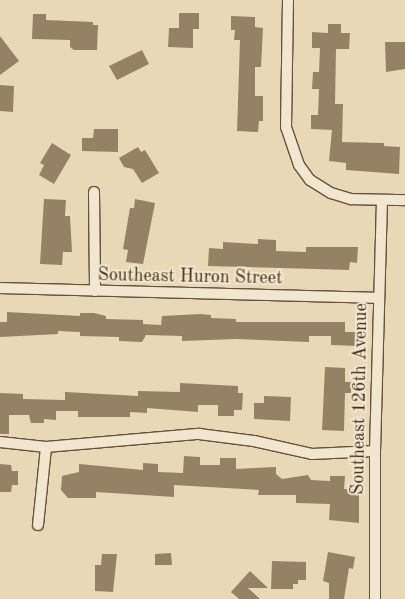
<!DOCTYPE html>
<style>
body{margin:0}
#map{position:relative;width:405px;height:599px;overflow:hidden;background:#e9d8b5;font-family:"Old Standard TT",serif}
div>[style]{position:absolute}
.building>*{inset:0;background:#958265}
.roads{filter:drop-shadow(1px 0 #655238) drop-shadow(-1px 0 #655238) drop-shadow(0 1px #655238) drop-shadow(0 -1px #655238)}
.minor>*{height:10px;margin:-5px;padding:0 5px;transform-origin:5px;border-radius:5px;background:#f1e6cf}
span{translate:-50% -50%;white-space:nowrap;text-align:center;line-height:1.15;-webkit-text-stroke:4px #f1e6cf;paint-order:stroke}
.street-label{font-size:18px;color:#39250f}
</style>
<div id="map">
<div class="building">
<div style="clip-path:polygon(179px 13px,199px 13px,199px 29px,193px 29px,193px 48px,168px 47px,169px 28px,179px 28px)"></div>
<div style="clip-path:polygon(33px 14px,46px 14px,46px 20px,93px 22px,93px 25px,98px 25px,97px 50px,74px 50px,70px 47px,70px 40px,32px 39px)"></div>
<div style="clip-path:polygon(231px 16px,255px 17px,255px 27px,263px 28px,261px 67px,255px 67px,255px 96px,263px 96px,263px 121px,259px 121px,258px 132px,237px 131px,240px 40px,234px 40px,235px 30px,231px 30px)"></div>
<div style="clip-path:polygon(328px 24px,341px 24px,341px 33px,350px 33px,349px 49px,336px 49px,335px 104px,343px 104px,342px 142px,384px 143px,384px 146px,400px 147px,399px 174px,346px 170px,346px 163px,329px 161px,332px 130px,311px 129px,311px 115px,318px 115px,319px 89px,312px 89px,313px 72px,319px 72px,320px 48px,312px 48px,312px 32px,328px 33px)"></div>
<div style="clip-path:polygon(0 36px,19px 61px,0 75px)"></div>
<div style="clip-path:polygon(385px 42px,405px 42px,405px 69px,386px 72px)"></div>
<div style="clip-path:polygon(142px 50px,149px 64px,117px 80px,109px 66px)"></div>
<div style="clip-path:polygon(0 85px,14px 86px,13px 112px,0 111px)"></div>
<div style="clip-path:polygon(94px 129px,118px 129px,118px 152px,82px 151px,82px 138px,93px 138px)"></div>
<div style="clip-path:polygon(52px 143px,71px 155px,54px 184px,39px 175px,44px 165px,40px 163px)"></div>
<div style="clip-path:polygon(138px 147px,141px 152px,145px 150px,159px 173px,142px 183px,133px 169px,124px 167px,119px 158px)"></div>
<div style="clip-path:polygon(44px 199px,66px 200px,65px 216px,70px 216px,72px 252px,63px 252px,62px 265px,40px 264px)"></div>
<div style="clip-path:polygon(135px 199px,155px 203px,143px 264px,126px 262px,128px 250px,123px 249px,130px 208px,134px 208px)"></div>
<div style="clip-path:polygon(258px 239px,276px 240px,276px 251px,306px 252px,306px 247px,358px 247px,357px 263px,350px 262px,349px 270px,208px 266px,209px 248px,223px 249px,223px 242px,258px 244px)"></div>
<div style="clip-path:polygon(7px 312px,80px 316px,80px 313px,94px 313px,106px 316px,106px 319px,143px 320px,143px 324px,161px 325px,162px 316px,200px 314px,211px 315px,211px 318px,236px 319px,236px 322px,345px 322px,345px 332px,358px 332px,358px 346px,331px 345px,331px 336px,309px 336px,309px 342px,236px 339px,182px 341px,182px 336px,146px 335px,142px 342px,119px 341px,119px 337px,80px 336px,80px 332px,58px 331px,58px 334px,0 337px,0 322px,7px 322px)"></div>
<div style="clip-path:polygon(325px 367px,345px 368px,345px 382px,351px 382px,351px 393px,345px 393px,344px 431px,322px 430px)"></div>
<div style="clip-path:polygon(180px 383px,238px 386px,238px 393px,243px 393px,242px 410px,234px 410px,234px 416px,218px 416px,218px 405px,198px 405px,198px 412px,147px 408px,147px 413px,130px 412px,130px 417px,78px 417px,78px 411px,56px 411px,56px 420px,44px 419px,44px 423px,31px 423px,29px 415px,9px 415px,9px 434px,0 434px,0 393px,23px 394px,23px 399px,65px 400px,65px 392px,138px 396px,138px 391px,180px 392px)"></div>
<div style="clip-path:polygon(264px 396px,291px 397px,290px 421px,254px 419px,254px 403px,264px 403px)"></div>
<div style="clip-path:polygon(184px 456px,200px 457px,200px 465px,220px 465px,220px 458px,236px 458px,236px 469px,276px 467px,276px 474px,282px 479px,308px 475px,311px 480px,330px 481px,330px 476px,345px 476px,344px 489px,359px 489px,359px 523px,329px 520px,330px 504px,296px 503px,296px 495px,258px 495px,259px 490px,174px 485px,174px 497px,96px 492px,96px 498px,68px 498px,61px 490px,62px 476px,79px 472px,79px 464px,143px 470px,143px 463px,158px 464px,158px 472px,183px 473px)"></div>
<div style="clip-path:polygon(0 464px,11px 465px,12px 471px,18px 471px,18px 485px,12px 485px,11px 492px,0 492px)"></div>
<div style="clip-path:polygon(328px 552px,355px 557px,353px 569px,349px 568px,344px 599px,329px 599px,329px 583px,323px 581px)"></div>
<div style="clip-path:polygon(171px 553px,172px 565px,155px 565px,155px 554px)"></div>
<div style="clip-path:polygon(102px 554px,117px 554px,113px 592px,95px 591px,95px 565px,101px 565px)"></div>
<div style="clip-path:polygon(272px 561px,306px 562px,306px 580px,298px 580px,298px 584px,293px 584px,293px 589px,271px 589px)"></div>
<div style="clip-path:polygon(250px 571px,268px 588px,248px 588px,260px 599px,239px 599px,231px 592px)"></div>
</div>
<div class="roads">
<div class="minor">
<div style="left:288px;top:0;width:127px;rotate:90.9deg"></div>
<div style="left:286px;top:127px;width:40px;rotate:71.1deg"></div>
<div style="left:299px;top:165px;width:19px;rotate:54deg"></div>
<div style="left:310px;top:180px;width:25px;rotate:32deg"></div>
<div style="left:331px;top:193px;width:21px;rotate:17deg"></div>
<div style="left:351px;top:199px;width:54px;rotate:1.1deg"></div>
<div style="left:94px;top:192px;width:99px;rotate:89.4deg"></div>
<div style="left:0;top:288px;width:378px;rotate:1.5deg"></div>
<div style="left:0;top:442px;width:46px;rotate:6.2deg"></div>
<div style="left:46px;top:447px;width:154px;rotate:-4.9deg"></div>
<div style="left:199px;top:434px;width:55px;rotate:7.3deg"></div>
<div style="left:254px;top:441px;width:59px;rotate:12.6deg"></div>
<div style="left:312px;top:454px;width:63px;rotate:-2.7deg"></div>
<div style="left:38px;top:525px;width:78px;rotate:-84.1deg"></div>
<div style="left:375px;top:599px;width:148px;rotate:-90deg"></div>
<div style="left:375px;top:451px;width:251px;rotate:-88.4deg"></div>
</div>
</div>
<div class="street-label">
<span style="left:190px;top:277px;rotate:1deg">Southeast Huron Street</span>
<span style="left:360px;top:399px;rotate:-89deg">Southeast 126th Avenue</span>
</div>
</div>
